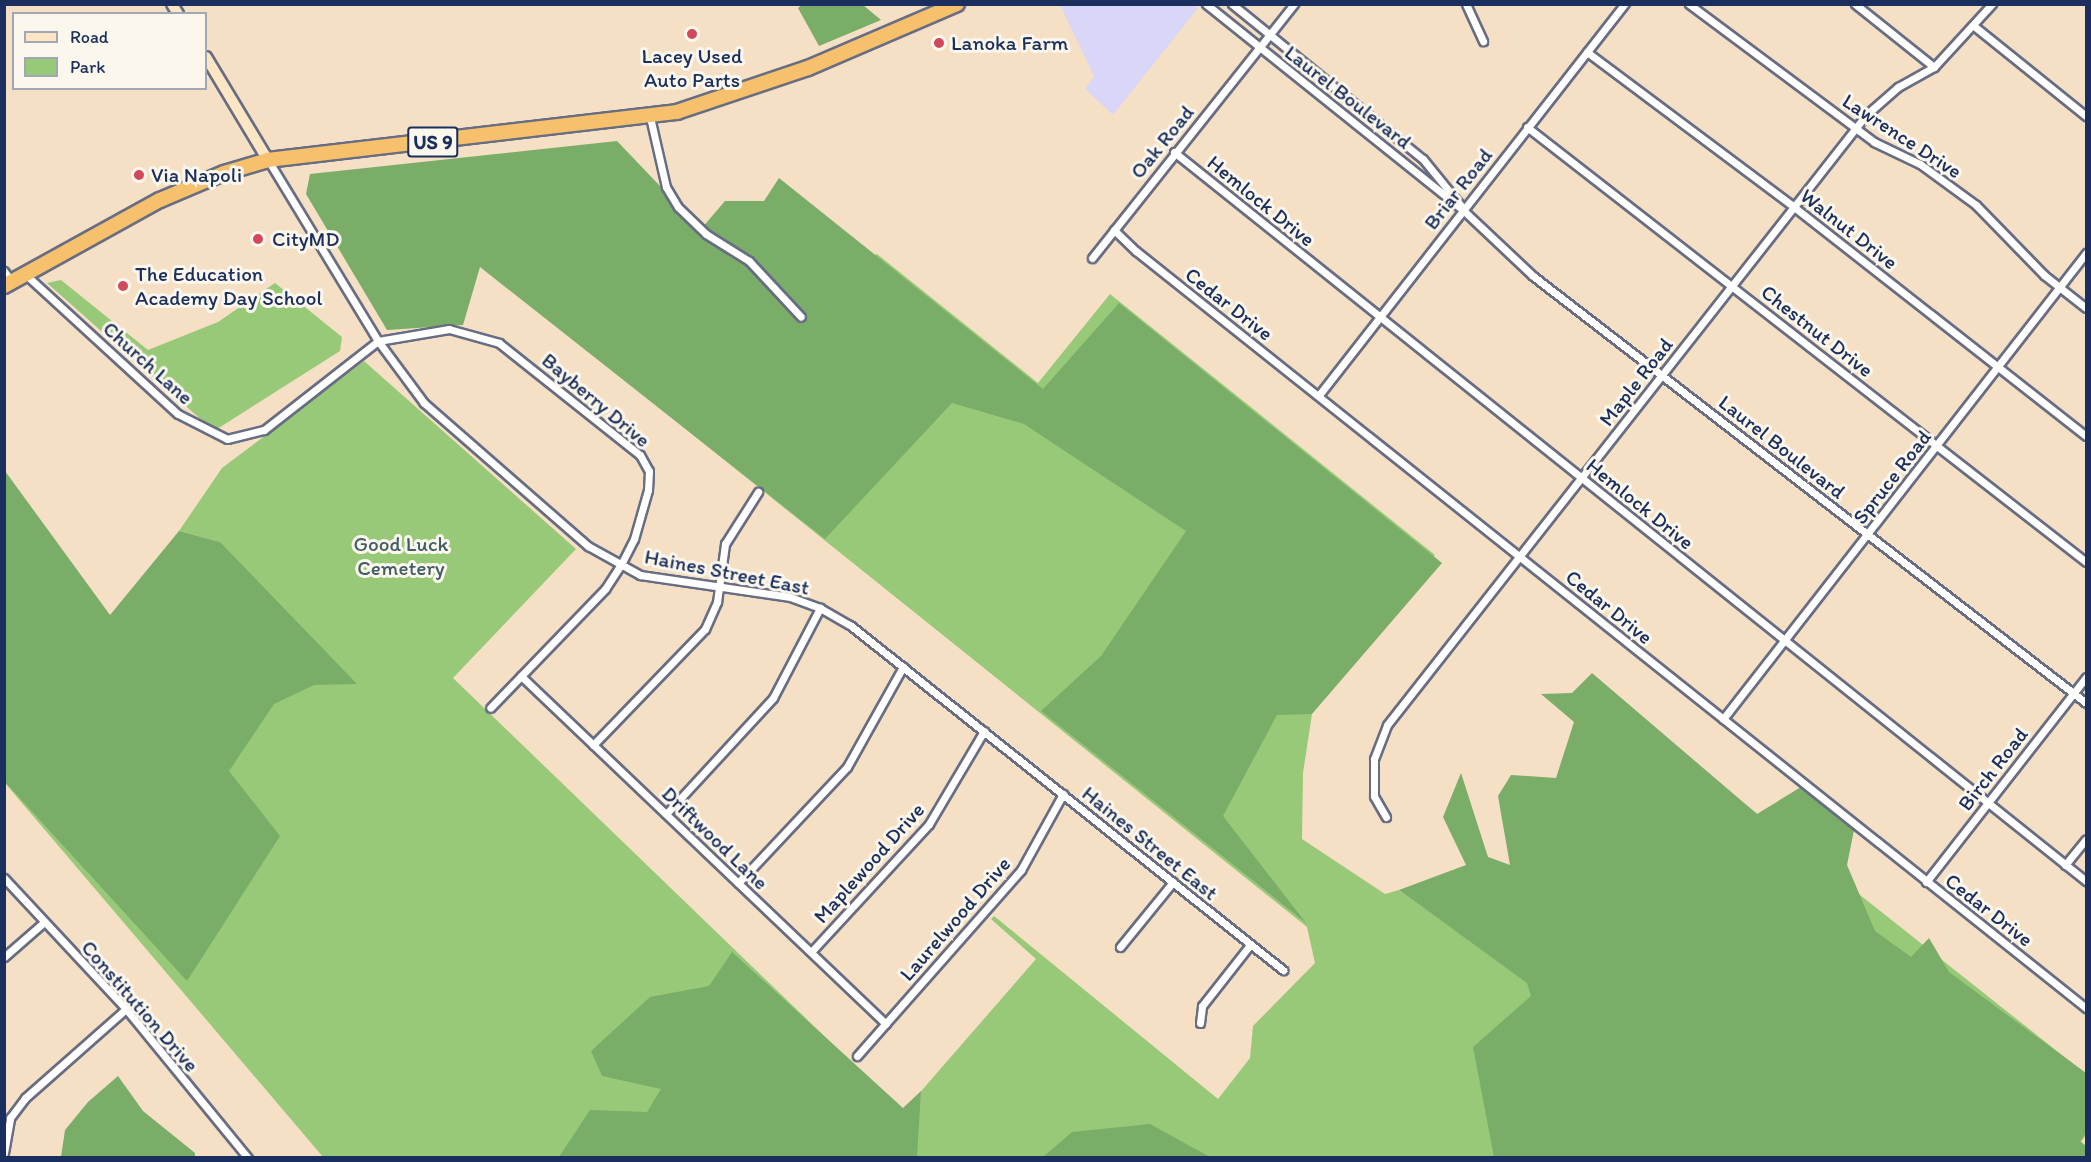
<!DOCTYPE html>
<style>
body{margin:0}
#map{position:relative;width:2091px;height:1162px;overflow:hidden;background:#f5dfc5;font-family:Itim,sans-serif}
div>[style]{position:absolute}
.built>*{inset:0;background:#dad6f7}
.green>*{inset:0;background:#98c978}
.forest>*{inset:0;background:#7aad68}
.roads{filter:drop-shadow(2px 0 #676d82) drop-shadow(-2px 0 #676d82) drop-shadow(0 2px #676d82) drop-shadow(0 -2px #676d82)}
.street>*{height:7px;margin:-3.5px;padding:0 3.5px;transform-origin:3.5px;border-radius:3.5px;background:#fff}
.secondary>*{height:10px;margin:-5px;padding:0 5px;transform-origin:5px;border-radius:5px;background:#fce6c4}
.highway>*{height:14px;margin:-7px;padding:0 7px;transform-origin:7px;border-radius:7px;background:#f7c06c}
.dots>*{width:16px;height:16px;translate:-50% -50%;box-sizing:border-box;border:3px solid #fbf7ec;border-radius:50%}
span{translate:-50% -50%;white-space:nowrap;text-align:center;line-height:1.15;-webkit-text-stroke:6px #fbf7ec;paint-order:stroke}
.shield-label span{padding:2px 4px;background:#fbf7ec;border:2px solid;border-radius:4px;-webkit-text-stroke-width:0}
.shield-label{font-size:20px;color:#1b2f5e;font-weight:700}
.poi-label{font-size:21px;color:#1b2f5e}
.left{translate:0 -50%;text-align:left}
.street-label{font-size:21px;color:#1b2f5e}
.park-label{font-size:21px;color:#405d66}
.frame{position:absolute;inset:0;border:6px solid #1b2f5e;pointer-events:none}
.legend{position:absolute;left:12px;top:12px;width:195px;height:78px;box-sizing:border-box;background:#fbf7ec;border:2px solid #a1a7b3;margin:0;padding:8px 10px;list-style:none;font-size:18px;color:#1b2f5e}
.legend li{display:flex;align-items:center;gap:12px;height:30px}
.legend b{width:30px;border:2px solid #a1a7b3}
</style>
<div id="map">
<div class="built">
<div style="clip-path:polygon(1193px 4px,1198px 8px,1113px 115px,1085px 89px,1094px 76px,1060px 5px)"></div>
</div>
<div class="green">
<div style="clip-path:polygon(877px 254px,1038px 383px,1110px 294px,1435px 555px,1307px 714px,1312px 714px,1303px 773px,1302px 839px,1385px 894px,1399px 890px,1456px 931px,1692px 762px,2086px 1074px,2086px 1135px,2079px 1145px,2086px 1157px,323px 1157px,5px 783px,4px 714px,220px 542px,179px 531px,222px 468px,364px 361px,576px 549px,453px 678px,903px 1112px,1036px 959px,991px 919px,994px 916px,1218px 1099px,1250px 1058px,1253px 1026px,1315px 963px,1307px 927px,561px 329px,845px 268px)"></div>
<div style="clip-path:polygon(61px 280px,148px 350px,218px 322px,275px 283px,342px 337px,340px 351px,214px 431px,47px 283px)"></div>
</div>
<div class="forest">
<div style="clip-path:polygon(803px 4px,863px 5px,881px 20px,819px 46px,798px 8px)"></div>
<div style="clip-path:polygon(617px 141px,701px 229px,725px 201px,764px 201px,779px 178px,1043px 389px,1119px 303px,1442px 563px,1312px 714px,1277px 715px,1223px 816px,1306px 923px,1041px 711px,1101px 656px,1186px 531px,1024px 424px,952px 403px,825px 539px,480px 267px,463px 325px,387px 330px,306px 194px,310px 174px)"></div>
<div style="clip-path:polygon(5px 471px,110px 615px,179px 531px,220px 542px,357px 684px,314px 685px,274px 704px,229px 771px,280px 836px,187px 981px,5px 782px)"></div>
<div style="clip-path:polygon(1592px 673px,1757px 814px,1801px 787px,1854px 830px,1847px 865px,1875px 931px,1911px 957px,1929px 938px,1949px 972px,2086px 1073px,2086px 1133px,2080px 1141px,2086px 1146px,2086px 1157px,1494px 1157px,1473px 1047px,1531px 996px,1527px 983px,1399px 890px,1466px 865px,1443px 817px,1461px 773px,1488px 857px,1510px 865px,1498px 796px,1511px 775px,1556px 778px,1574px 722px,1541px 694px,1572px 693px)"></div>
<div style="clip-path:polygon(732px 952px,903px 1108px,921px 1091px,917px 1157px,559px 1157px,590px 1110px,647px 1112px,661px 1089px,602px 1076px,591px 1051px,650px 997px,709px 986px)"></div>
<div style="clip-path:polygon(118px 1076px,143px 1111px,195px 1153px,195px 1157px,61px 1157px,65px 1130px,88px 1102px)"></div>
<div style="clip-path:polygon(1150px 1124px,1210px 1157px,1043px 1157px,1072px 1132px)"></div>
</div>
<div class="roads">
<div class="street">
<div style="left:1206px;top:4px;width:329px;rotate:38.7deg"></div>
<div style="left:1463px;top:210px;width:96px;rotate:43.3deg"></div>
<div style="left:1533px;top:276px;width:699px;rotate:37.67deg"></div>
<div style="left:1232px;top:4px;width:246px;rotate:39.1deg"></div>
<div style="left:1423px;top:159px;width:62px;rotate:50.9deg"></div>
<div style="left:1466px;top:4px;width:41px;rotate:65.3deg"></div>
<div style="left:1689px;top:4px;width:231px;rotate:36.7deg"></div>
<div style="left:1874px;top:142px;width:51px;rotate:25.6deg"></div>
<div style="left:1920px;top:164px;width:69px;rotate:36.2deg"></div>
<div style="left:1976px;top:205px;width:98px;rotate:45.8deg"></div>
<div style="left:2044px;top:275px;width:53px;rotate:38.2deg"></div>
<div style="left:1855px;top:4px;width:101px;rotate:38.6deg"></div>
<div style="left:1974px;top:26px;width:144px;rotate:38.8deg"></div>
<div style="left:1587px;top:52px;width:259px;rotate:36.8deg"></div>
<div style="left:1794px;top:207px;width:371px;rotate:38.1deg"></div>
<div style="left:650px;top:117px;width:72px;rotate:77.1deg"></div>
<div style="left:666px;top:187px;width:23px;rotate:59deg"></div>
<div style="left:678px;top:207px;width:39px;rotate:44deg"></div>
<div style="left:706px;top:234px;width:51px;rotate:32.1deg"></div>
<div style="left:749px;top:261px;width:76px;rotate:47.1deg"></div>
<div style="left:1527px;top:127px;width:708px;rotate:37.89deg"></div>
<div style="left:1174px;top:152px;width:1168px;rotate:38.64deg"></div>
<div style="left:268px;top:160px;width:212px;rotate:58.7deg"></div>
<div style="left:378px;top:341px;width:77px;rotate:53.4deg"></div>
<div style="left:424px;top:403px;width:218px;rotate:41.1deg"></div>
<div style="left:588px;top:546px;width:60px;rotate:29.1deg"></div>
<div style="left:640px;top:575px;width:152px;rotate:8.3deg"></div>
<div style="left:790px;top:597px;width:32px;rotate:20deg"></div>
<div style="left:820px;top:608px;width:34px;rotate:30deg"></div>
<div style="left:850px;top:625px;width:554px;rotate:38.55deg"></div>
<div style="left:1114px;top:230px;width:30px;rotate:44deg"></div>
<div style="left:1136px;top:251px;width:1215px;rotate:38.55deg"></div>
<div style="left:1092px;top:258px;width:325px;rotate:-51.5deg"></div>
<div style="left:4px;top:271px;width:14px;rotate:54deg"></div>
<div style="left:25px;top:274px;width:207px;rotate:42.5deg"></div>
<div style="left:178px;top:414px;width:55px;rotate:27deg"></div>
<div style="left:227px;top:439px;width:38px;rotate:-14deg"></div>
<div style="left:264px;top:430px;width:145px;rotate:-38deg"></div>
<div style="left:378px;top:341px;width:72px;rotate:-9.6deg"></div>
<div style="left:449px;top:329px;width:52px;rotate:15.6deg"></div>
<div style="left:499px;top:343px;width:180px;rotate:38.5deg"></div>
<div style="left:640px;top:455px;width:18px;rotate:61deg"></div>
<div style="left:649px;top:471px;width:19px;rotate:93deg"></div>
<div style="left:648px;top:490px;width:51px;rotate:105.9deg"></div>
<div style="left:634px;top:539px;width:30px;rotate:117deg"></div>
<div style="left:620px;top:566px;width:27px;rotate:123deg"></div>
<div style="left:605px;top:589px;width:165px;rotate:134deg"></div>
<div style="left:1319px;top:395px;width:497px;rotate:-52deg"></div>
<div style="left:521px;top:676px;width:504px;rotate:43.63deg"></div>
<div style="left:1723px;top:719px;width:591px;rotate:-52.08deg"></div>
<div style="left:593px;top:745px;width:161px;rotate:-46deg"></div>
<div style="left:705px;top:629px;width:30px;rotate:-66deg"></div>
<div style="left:717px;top:602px;width:59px;rotate:-82.1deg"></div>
<div style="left:725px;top:544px;width:62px;rotate:-57.6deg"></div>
<div style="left:666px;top:814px;width:158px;rotate:-47.3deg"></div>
<div style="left:773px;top:698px;width:102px;rotate:-62.4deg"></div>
<div style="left:1386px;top:817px;width:24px;rotate:-120deg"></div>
<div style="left:1374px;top:796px;width:37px;rotate:-90deg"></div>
<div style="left:1374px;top:759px;width:36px;rotate:-69deg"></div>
<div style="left:1387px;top:725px;width:776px;rotate:-51.86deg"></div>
<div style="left:1866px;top:115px;width:43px;rotate:-41.2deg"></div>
<div style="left:1898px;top:87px;width:41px;rotate:-29.1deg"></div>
<div style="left:1934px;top:67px;width:86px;rotate:-47.4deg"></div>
<div style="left:2065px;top:865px;width:33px;rotate:-51deg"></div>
<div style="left:4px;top:878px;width:179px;rotate:47deg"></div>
<div style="left:126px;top:1009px;width:193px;rotate:50.7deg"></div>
<div style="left:1926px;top:882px;width:260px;rotate:-52deg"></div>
<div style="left:738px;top:883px;width:159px;rotate:-46.8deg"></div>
<div style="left:847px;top:767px;width:115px;rotate:-60.8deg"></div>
<div style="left:1120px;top:947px;width:84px;rotate:-50.8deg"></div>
<div style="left:811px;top:952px;width:174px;rotate:-47.3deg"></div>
<div style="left:929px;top:824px;width:108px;rotate:-59.4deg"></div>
<div style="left:4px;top:957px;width:52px;rotate:-41.1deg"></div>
<div style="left:1200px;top:1023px;width:17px;rotate:-83deg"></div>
<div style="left:1202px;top:1006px;width:78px;rotate:-51.8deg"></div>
<div style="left:857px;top:1056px;width:248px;rotate:-48.6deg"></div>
<div style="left:1021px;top:870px;width:87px;rotate:-61.1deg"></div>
<div style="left:4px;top:1153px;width:36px;rotate:-80deg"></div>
<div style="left:10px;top:1118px;width:25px;rotate:-53deg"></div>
<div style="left:25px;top:1098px;width:135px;rotate:-41.4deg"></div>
</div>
<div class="secondary">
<div style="left:172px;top:4px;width:12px;rotate:59deg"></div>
<div style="left:206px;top:57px;width:120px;rotate:59deg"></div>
</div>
<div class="highway">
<div style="left:4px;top:286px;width:178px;rotate:-28.9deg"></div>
<div style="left:160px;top:200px;width:69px;rotate:-22.9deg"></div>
<div style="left:224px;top:173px;width:46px;rotate:-16.5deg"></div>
<div style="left:268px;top:160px;width:412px;rotate:-6.7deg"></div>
<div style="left:677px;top:112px;width:138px;rotate:-18.6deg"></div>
<div style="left:808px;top:68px;width:162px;rotate:-23.2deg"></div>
</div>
</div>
<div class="dots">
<div style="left:692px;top:34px;background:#d1495b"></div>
<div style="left:939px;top:43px;background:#d1495b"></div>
<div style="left:139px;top:175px;background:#d1495b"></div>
<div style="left:258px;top:239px;background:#d1495b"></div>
<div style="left:123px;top:286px;background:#d1495b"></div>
</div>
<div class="shield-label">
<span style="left:433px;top:142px">US 9</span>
</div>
<div class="poi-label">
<span class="left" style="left:951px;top:43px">Lanoka Farm</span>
<span style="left:692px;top:68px">Lacey Used<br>Auto Parts</span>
<span class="left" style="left:151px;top:175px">Via Napoli</span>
<span class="left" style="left:272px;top:239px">CityMD</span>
<span class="left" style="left:135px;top:286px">The Education<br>Academy Day School</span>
</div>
<div class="street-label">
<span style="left:1348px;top:97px;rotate:38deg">Laurel Boulevard</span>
<span style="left:1902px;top:136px;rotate:33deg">Lawrence Drive</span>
<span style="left:1162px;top:142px;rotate:-51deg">Oak Road</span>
<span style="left:1458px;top:189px;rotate:-52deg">Briar Road</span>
<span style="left:1261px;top:201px;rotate:39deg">Hemlock Drive</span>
<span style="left:1849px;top:229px;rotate:38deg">Walnut Drive</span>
<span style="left:1229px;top:304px;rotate:38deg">Cedar Drive</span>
<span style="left:1817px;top:331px;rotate:38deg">Chestnut Drive</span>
<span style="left:148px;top:363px;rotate:42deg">Church Lane</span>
<span style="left:1636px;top:382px;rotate:-52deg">Maple Road</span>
<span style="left:596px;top:400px;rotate:40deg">Bayberry Drive</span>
<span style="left:1782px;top:447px;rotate:38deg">Laurel Boulevard</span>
<span style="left:1892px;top:477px;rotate:-52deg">Spruce Road</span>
<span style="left:1640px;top:504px;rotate:39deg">Hemlock Drive</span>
<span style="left:727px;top:572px;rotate:11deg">Haines Street East</span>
<span style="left:1609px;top:607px;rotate:39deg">Cedar Drive</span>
<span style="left:1993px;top:769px;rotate:-52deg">Birch Road</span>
<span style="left:715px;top:838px;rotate:44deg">Driftwood Lane</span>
<span style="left:1150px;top:843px;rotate:39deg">Haines Street East</span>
<span style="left:869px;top:863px;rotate:-48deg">Maplewood Drive</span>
<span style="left:1989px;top:910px;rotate:38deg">Cedar Drive</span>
<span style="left:955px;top:919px;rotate:-49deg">Laurelwood Drive</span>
<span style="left:140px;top:1006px;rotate:49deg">Constitution Drive</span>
</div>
<div class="park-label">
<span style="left:401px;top:556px">Good Luck<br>Cemetery</span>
</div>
<div class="frame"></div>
<ul class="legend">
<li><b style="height:8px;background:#fce6c4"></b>Road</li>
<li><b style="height:16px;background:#98c978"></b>Park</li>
</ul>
</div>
